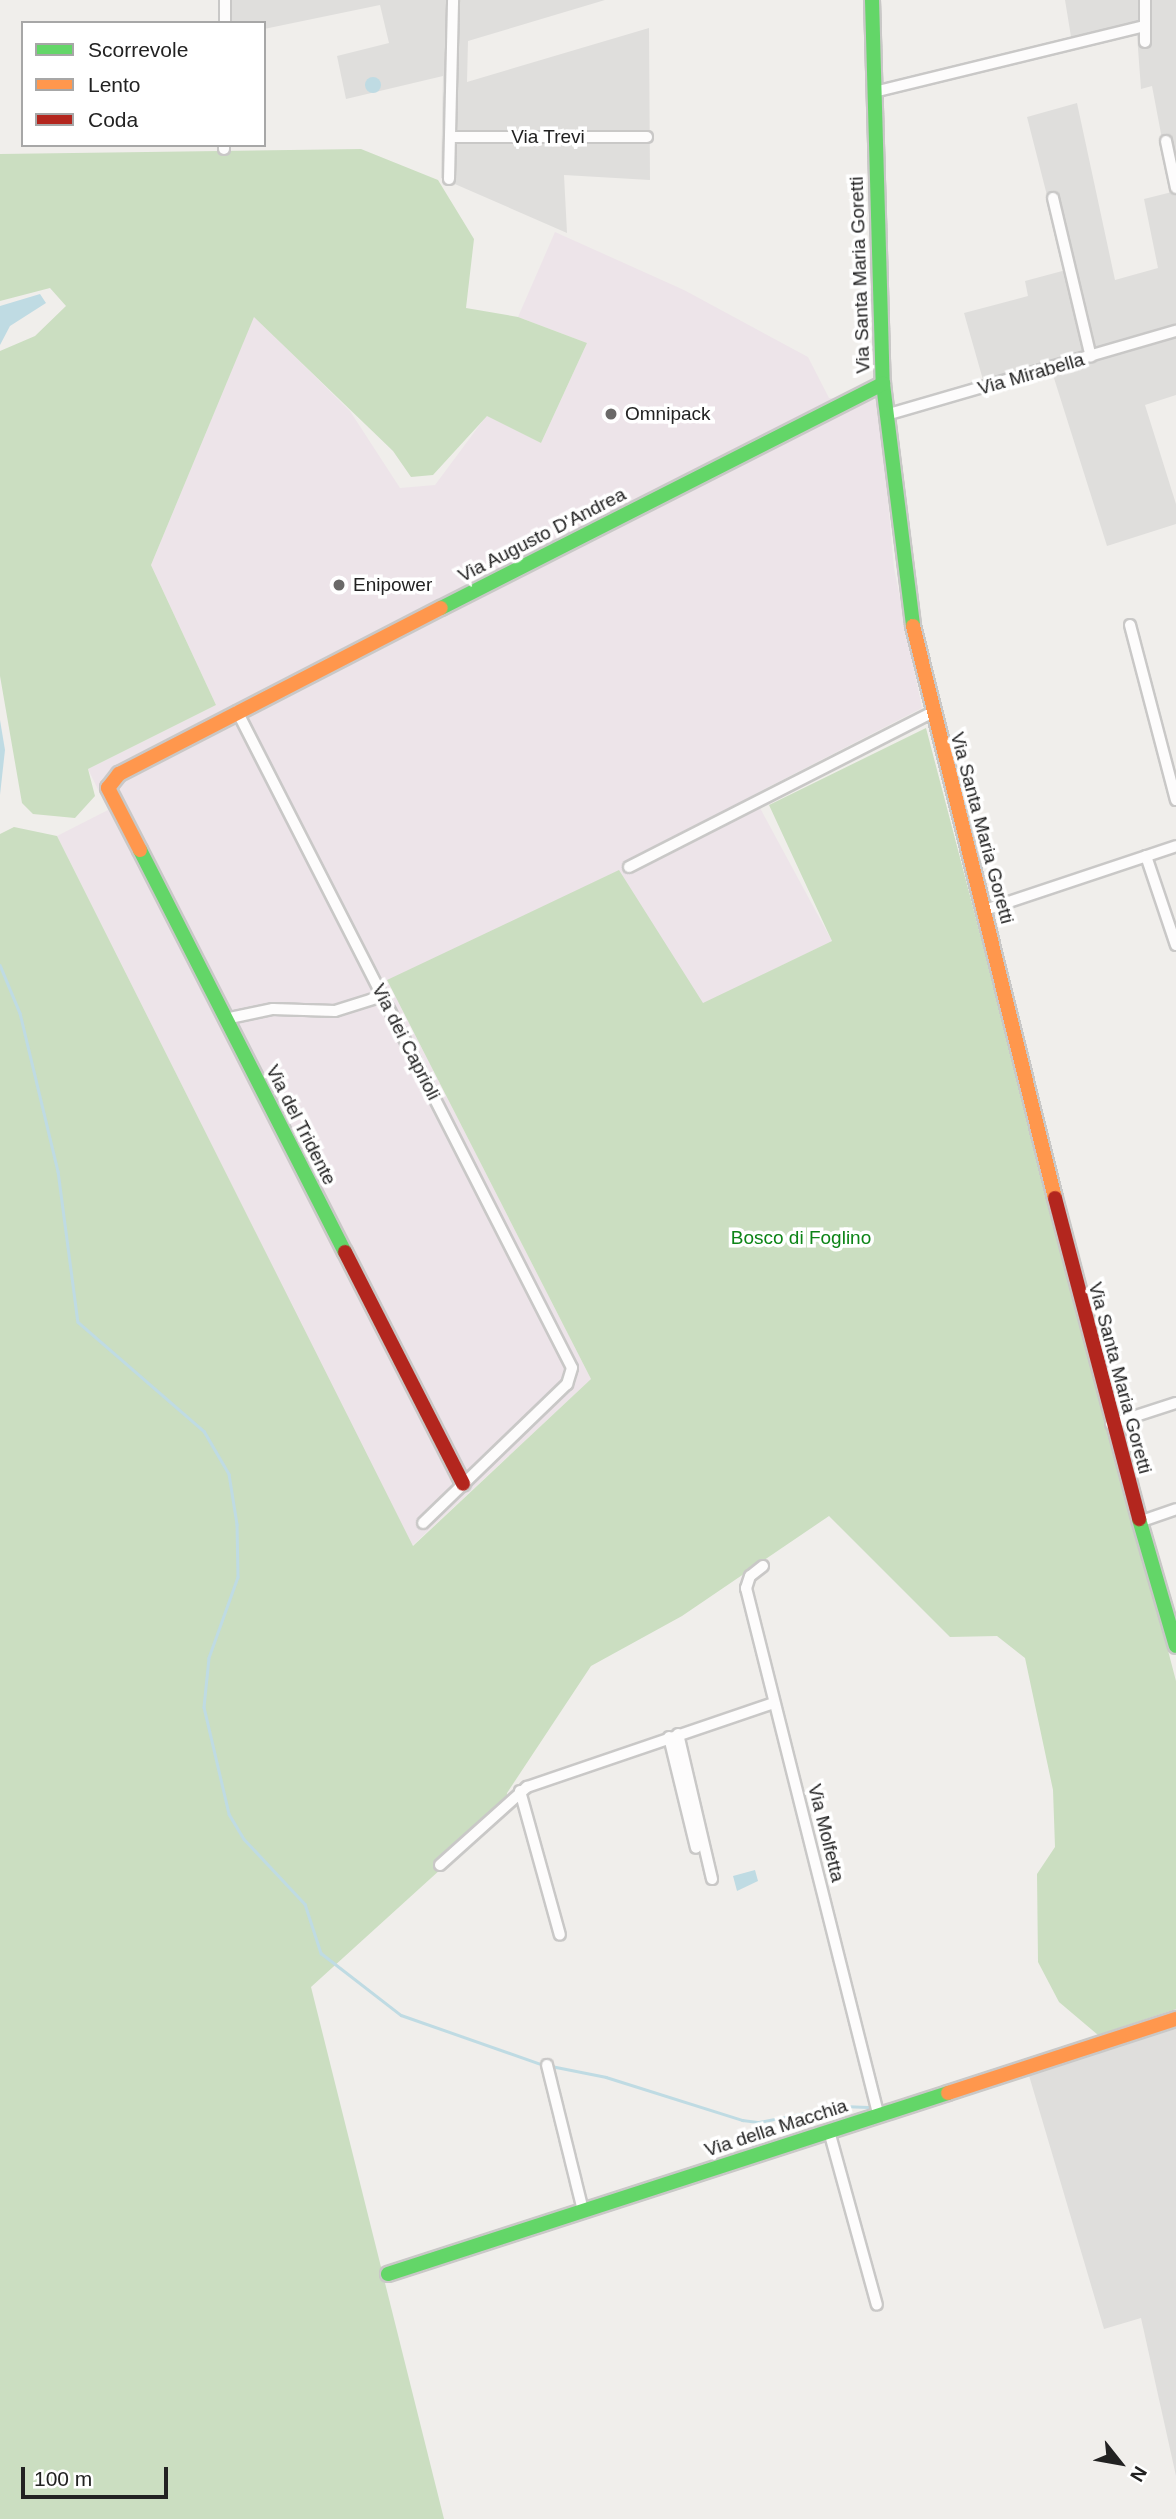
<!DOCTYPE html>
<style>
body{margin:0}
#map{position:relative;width:1176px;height:2519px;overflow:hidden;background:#f0eeeb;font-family:Arial,sans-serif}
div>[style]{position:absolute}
.residential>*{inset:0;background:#dfdedc}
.industrial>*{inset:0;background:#ede4e9}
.forest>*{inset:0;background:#cbdec1}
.water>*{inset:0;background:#bfdbe3}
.round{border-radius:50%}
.stream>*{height:2.5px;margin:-1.25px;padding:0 1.25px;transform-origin:1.25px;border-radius:1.25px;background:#bfdbe3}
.roads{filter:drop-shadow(2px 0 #c9c8c7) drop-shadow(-2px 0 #c9c8c7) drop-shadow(0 2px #c9c8c7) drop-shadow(0 -2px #c9c8c7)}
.street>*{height:10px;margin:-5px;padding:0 5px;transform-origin:5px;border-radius:5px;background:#fdfcfc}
.fast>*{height:14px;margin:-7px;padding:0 7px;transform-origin:7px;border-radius:7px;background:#63d668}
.slow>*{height:14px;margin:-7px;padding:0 7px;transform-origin:7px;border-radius:7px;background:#ff974d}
.jam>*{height:14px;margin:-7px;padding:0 7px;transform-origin:7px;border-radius:7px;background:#b3261e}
.dots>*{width:19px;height:19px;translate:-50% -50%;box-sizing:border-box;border:4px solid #fff;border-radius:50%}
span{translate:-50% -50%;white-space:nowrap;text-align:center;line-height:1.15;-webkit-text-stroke:7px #fff;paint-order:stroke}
.street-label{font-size:19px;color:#222}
.poi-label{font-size:19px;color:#222}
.left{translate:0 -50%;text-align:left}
.park-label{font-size:19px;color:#0c8416}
.legend{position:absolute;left:21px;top:21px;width:245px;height:126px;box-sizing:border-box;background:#fff;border:2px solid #a7a7a7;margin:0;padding:9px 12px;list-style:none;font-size:21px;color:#222}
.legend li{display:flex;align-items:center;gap:14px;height:35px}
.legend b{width:35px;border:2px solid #a7a7a7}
.north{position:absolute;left:1085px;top:2428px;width:70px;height:70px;-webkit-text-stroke:5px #fff;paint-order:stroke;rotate:121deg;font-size:19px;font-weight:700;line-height:28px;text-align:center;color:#222}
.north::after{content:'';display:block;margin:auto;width:24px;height:32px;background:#222;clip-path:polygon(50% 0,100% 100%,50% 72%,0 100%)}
.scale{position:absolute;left:21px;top:2467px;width:147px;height:32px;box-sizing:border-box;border:4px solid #222;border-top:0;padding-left:9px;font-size:21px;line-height:24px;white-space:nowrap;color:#222;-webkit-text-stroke:5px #fff;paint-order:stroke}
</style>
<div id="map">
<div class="residential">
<div style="clip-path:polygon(219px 0,605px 0,468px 41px,467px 82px,649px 28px,650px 180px,564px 175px,567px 233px,441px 178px,443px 76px,346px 99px,337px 56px,389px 43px,380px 5px,264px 29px,264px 23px,219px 23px)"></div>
<div style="clip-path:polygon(1065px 0,1176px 0,1176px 395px,1145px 405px,1176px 504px,1176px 524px,1107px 546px,1053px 375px,987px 394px,964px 313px,1028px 296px,1025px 281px,1066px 270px,1027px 117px,1077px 103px,1115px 280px,1158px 268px,1144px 199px,1172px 192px,1152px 86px,1141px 89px,1137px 35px,1073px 49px)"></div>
<div style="clip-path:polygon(1176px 2013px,1176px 2476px,1141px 2318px,1104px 2329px,1025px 2062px)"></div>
</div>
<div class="industrial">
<div style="clip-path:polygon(555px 232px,684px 290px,808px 357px,829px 398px,879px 400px,894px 568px,922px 708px,753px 795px,832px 941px,703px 1004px,387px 980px,591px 1379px,412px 1546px,57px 836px,108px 810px,88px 769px,216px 705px,151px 565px,254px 316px,350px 411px,400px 488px,435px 485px,487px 415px,541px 443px,587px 343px,518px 317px)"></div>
</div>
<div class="forest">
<div style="clip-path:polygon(361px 149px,438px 180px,474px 239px,466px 308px,518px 317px,587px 343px,541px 443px,487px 416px,433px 475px,411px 477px,393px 451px,254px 317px,151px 565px,216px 705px,88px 769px,95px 796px,75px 818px,33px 814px,22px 803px,0 676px,0 351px,35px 336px,66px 306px,50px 288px,0 301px,0 154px)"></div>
<div style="clip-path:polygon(926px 728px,1176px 1681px,1176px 2009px,1098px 2035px,1059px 2002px,1038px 1962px,1037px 1874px,1055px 1847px,1053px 1790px,1025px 1658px,997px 1636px,950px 1637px,829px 1516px,682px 1616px,591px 1666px,507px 1793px,506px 1810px,311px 1987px,444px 2519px,0 2519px,0 834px,14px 827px,57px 836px,413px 1546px,591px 1379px,387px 980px,619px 870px,703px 1003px,832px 941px,769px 805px)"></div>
</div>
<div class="water">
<div class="round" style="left:365px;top:77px;width:16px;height:16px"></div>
<div style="clip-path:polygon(40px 294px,46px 303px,10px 326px,0 345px,0 306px)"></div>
<div style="clip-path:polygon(0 720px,5px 750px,0 795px)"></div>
<div style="clip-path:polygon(755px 1870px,758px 1881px,737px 1891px,733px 1876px)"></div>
</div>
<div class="stream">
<div style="left:0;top:965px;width:52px;rotate:67.4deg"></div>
<div style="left:20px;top:1013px;width:163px;rotate:76.5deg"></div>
<div style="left:58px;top:1171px;width:152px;rotate:82.5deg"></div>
<div style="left:78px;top:1322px;width:167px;rotate:40.9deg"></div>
<div style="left:204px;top:1431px;width:50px;rotate:59.8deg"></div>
<div style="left:229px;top:1474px;width:51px;rotate:80.9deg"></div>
<div style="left:237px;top:1524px;width:53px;rotate:88.9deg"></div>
<div style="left:238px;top:1577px;width:86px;rotate:109.7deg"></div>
<div style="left:209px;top:1658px;width:49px;rotate:95.8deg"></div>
<div style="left:204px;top:1707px;width:110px;rotate:76.8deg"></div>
<div style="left:229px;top:1814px;width:29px;rotate:59deg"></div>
<div style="left:244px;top:1839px;width:89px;rotate:46.8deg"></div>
<div style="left:305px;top:1904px;width:52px;rotate:71.9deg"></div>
<div style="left:321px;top:1953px;width:101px;rotate:37.8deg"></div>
<div style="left:401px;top:2015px;width:151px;rotate:19.3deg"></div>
<div style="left:551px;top:2066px;width:56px;rotate:11.3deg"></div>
<div style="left:606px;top:2077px;width:143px;rotate:17.5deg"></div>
<div style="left:742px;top:2120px;width:17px;rotate:7deg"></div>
<div style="left:759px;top:2122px;width:85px;rotate:-10.9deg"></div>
<div style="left:842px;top:2106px;width:32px;rotate:2deg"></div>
</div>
<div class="roads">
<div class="street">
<div style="left:1145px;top:0;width:42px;rotate:90deg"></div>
<div style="left:225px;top:23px;width:23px;rotate:-90deg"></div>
<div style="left:874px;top:92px;width:279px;rotate:-13.7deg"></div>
<div style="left:450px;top:137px;width:197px"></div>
<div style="left:1166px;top:141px;width:48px;rotate:78deg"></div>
<div style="left:224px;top:145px;width:4px;rotate:90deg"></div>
<div style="left:449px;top:179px;width:179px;rotate:-88.7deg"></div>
<div style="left:1053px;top:198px;width:163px;rotate:76.6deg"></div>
<div style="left:886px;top:415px;width:302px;rotate:-16.2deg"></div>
<div style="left:1130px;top:625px;width:181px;rotate:75.3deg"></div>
<div style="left:237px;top:711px;width:737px;rotate:62.98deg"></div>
<div style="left:572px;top:1368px;width:17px;rotate:107deg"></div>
<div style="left:567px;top:1384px;width:200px;rotate:136deg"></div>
<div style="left:1146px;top:856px;width:94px;rotate:71.4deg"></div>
<div style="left:629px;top:867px;width:339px;rotate:-27deg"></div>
<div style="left:985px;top:910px;width:201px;rotate:-18.5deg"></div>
<div style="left:225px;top:1019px;width:49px;rotate:-11.8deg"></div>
<div style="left:273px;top:1009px;width:62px;rotate:1.8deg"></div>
<div style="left:335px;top:1011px;width:50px;rotate:-17.4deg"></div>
<div style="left:1111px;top:1424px;width:68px;rotate:-17.9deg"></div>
<div style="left:1139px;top:1522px;width:39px;rotate:-19deg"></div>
<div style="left:763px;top:1566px;width:16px;rotate:142deg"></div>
<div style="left:750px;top:1576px;width:13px;rotate:108deg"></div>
<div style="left:746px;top:1588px;width:541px;rotate:75.89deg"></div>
<div style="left:678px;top:1734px;width:149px;rotate:76.8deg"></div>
<div style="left:669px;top:1737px;width:114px;rotate:76.3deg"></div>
<div style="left:520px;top:1791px;width:149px;rotate:74.5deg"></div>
<div style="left:440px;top:1865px;width:117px;rotate:-41.9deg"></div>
<div style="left:527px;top:1787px;width:261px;rotate:-18.8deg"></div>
<div style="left:547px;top:2065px;width:150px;rotate:76.1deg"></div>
<div style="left:829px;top:2131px;width:180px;rotate:74.6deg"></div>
</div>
<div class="fast">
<div style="left:872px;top:0;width:384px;rotate:88.4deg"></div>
<div style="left:883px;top:384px;width:244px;rotate:82.9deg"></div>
<div style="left:441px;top:608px;width:496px;rotate:-26.9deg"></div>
<div style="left:140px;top:850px;width:451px;rotate:63deg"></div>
<div style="left:1139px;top:1519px;width:132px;rotate:73.8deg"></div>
<div style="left:388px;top:2274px;width:589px;rotate:-17.91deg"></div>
</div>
<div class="slow">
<div style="left:913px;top:626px;width:589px;rotate:76.06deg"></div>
<div style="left:140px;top:850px;width:70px;rotate:-117.3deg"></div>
<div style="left:108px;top:788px;width:18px;rotate:-52deg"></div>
<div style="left:119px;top:774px;width:362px;rotate:-27.3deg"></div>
<div style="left:948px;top:2093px;width:240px;rotate:-18deg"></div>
</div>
<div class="jam">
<div style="left:1055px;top:1198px;width:332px;rotate:75.3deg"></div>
<div style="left:345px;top:1252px;width:260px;rotate:63deg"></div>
</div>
</div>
<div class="dots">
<div style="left:611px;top:414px;background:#6a6968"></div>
<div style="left:339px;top:585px;background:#6a6968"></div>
</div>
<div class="street-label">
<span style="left:548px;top:137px">Via Trevi</span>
<span style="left:860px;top:275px;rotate:-92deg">Via Santa Maria Goretti</span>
<span style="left:1031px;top:374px;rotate:-16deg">Via Mirabella</span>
<span style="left:542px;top:535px;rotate:-27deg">Via Augusto D'Andrea</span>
<span style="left:982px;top:828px;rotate:75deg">Via Santa Maria Goretti</span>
<span style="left:406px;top:1042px;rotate:63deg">Via dei Caprioli</span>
<span style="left:301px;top:1125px;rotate:63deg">Via del Tridente</span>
<span style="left:1120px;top:1378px;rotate:75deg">Via Santa Maria Goretti</span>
<span style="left:826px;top:1833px;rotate:76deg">Via Molfetta</span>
<span style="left:776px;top:2128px;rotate:-18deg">Via della Macchia</span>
</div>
<div class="poi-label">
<span class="left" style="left:625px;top:414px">Omnipack</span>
<span class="left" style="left:353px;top:585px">Enipower</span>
</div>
<div class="park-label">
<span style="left:801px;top:1238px">Bosco di Foglino</span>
</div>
<ul class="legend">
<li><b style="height:9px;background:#63d668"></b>Scorrevole</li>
<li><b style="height:9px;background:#ff974d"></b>Lento</li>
<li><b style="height:9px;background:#b3261e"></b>Coda</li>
</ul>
<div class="north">N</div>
<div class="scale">100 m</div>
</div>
